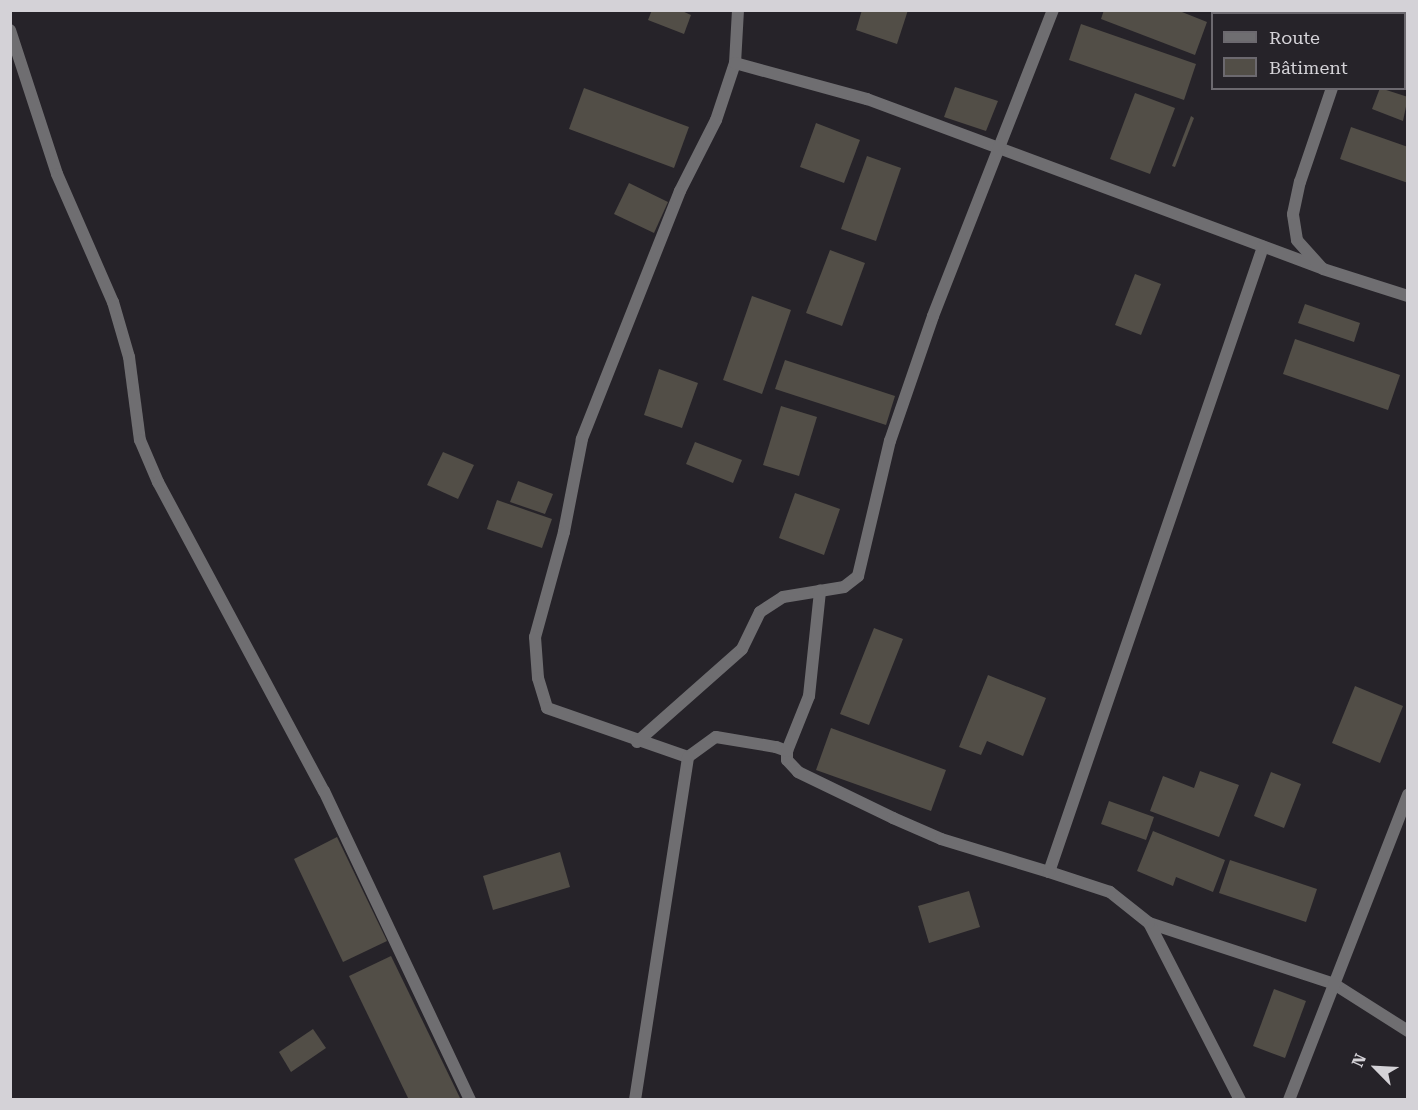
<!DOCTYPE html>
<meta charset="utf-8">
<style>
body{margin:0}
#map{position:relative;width:1418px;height:1110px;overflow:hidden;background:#262329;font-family:"Roboto Serif",serif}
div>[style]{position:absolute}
.building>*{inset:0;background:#524e47}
.minor>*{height:12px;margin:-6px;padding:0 6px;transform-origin:6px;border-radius:6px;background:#6f6e71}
span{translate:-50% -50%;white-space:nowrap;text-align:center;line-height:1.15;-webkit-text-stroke:4.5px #262329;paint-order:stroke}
.frame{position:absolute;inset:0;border:12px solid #d4d2d7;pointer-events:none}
.legend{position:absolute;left:1211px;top:12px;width:195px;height:78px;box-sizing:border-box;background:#262329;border:2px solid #6c696f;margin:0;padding:8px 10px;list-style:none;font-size:18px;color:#d4d2d7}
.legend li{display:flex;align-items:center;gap:12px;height:30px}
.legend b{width:30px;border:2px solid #6c696f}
.north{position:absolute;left:1346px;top:1038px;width:60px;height:60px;-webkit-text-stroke:4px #262329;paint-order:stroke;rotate:294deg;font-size:16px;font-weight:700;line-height:24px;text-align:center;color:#d4d2d7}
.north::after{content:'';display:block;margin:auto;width:21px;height:27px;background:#d4d2d7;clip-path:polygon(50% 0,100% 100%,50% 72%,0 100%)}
</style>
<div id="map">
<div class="building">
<div style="clip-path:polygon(652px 10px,680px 10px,691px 15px,684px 34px,648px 20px)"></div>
<div style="clip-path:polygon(862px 10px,908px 10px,897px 44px,856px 30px)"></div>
<div style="clip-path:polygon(1104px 10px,1177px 10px,1207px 22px,1195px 55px,1101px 19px)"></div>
<div style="clip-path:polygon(1081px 24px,1196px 64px,1184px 100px,1069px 60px)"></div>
<div style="clip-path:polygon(955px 87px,998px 101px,986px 131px,944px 117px)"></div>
<div style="clip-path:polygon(584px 88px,689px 127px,674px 168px,569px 129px)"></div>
<div style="clip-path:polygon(1380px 88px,1408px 97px,1403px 121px,1372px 109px)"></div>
<div style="clip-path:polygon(1135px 93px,1175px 108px,1150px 174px,1110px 159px)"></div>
<div style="clip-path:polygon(1191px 116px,1194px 118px,1175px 167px,1172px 166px)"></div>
<div style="clip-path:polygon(816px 123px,860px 140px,844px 183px,800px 167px)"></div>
<div style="clip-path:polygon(1351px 127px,1408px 147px,1408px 183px,1340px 159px)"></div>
<div style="clip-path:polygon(867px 156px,901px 168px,876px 241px,841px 229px)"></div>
<div style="clip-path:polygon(629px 183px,668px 202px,654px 233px,614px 214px)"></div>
<div style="clip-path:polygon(830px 250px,865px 263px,842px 326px,806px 313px)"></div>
<div style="clip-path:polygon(1135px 274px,1161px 284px,1141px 335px,1115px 325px)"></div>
<div style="clip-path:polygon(752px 296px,791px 310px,762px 394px,723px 380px)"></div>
<div style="clip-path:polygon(1305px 304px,1360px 323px,1354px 342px,1298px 323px)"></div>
<div style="clip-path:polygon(1295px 339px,1400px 375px,1388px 410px,1283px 374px)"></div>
<div style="clip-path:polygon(785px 360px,895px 396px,886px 425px,775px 389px)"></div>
<div style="clip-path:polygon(659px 369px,698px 383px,682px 428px,644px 415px)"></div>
<div style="clip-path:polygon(781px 406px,817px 417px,799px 476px,763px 465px)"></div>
<div style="clip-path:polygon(695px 442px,742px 460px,733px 483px,686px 464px)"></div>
<div style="clip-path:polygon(443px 452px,474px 465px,458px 499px,427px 485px)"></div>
<div style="clip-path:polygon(518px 481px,553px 494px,545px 514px,510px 502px)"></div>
<div style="clip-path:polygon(795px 493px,840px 509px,824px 555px,779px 538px)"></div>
<div style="clip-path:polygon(497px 500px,552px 519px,542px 548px,487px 529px)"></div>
<div style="clip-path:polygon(874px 628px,903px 639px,869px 725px,840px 714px)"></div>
<div style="clip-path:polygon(988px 675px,1046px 698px,1023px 756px,987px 741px,981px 755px,959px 747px)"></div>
<div style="clip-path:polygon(1355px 686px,1403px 706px,1380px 763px,1332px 743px)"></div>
<div style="clip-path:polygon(831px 728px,946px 770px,931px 811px,816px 770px)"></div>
<div style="clip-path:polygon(1200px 771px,1239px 785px,1219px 837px,1150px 811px,1163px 776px,1194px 788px)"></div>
<div style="clip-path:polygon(1271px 772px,1301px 784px,1284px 828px,1254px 816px)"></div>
<div style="clip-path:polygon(1109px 801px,1154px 817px,1146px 840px,1101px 824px)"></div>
<div style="clip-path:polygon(1153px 831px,1225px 860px,1213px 892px,1176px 877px,1173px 886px,1137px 871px)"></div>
<div style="clip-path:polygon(337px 837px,387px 941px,343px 962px,294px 859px)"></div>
<div style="clip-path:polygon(560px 852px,570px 887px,493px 910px,483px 876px)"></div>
<div style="clip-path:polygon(1230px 860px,1317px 889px,1306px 922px,1219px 893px)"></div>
<div style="clip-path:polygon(969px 891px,980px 927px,929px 943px,918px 906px)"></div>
<div style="clip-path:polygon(391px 956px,461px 1100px,409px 1100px,349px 976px)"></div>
<div style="clip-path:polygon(1274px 989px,1306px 1001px,1285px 1058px,1253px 1046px)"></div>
<div style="clip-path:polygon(313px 1029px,326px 1048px,291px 1072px,279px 1052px)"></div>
</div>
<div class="minor">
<div style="left:738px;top:10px;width:53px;rotate:93.2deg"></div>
<div style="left:735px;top:63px;width:60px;rotate:108.4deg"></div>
<div style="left:716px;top:120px;width:80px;rotate:116.9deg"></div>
<div style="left:680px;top:191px;width:267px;rotate:111.6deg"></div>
<div style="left:582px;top:439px;width:95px;rotate:101deg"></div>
<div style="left:564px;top:532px;width:109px;rotate:105.4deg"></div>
<div style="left:535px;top:637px;width:41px;rotate:85.8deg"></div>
<div style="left:538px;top:678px;width:31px;rotate:73deg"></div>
<div style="left:547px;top:708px;width:149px;rotate:19.2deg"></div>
<div style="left:688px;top:757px;width:34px;rotate:-36deg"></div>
<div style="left:716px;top:737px;width:61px;rotate:9.5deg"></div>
<div style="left:776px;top:747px;width:12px;rotate:20deg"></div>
<div style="left:787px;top:751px;width:9px;rotate:90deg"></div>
<div style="left:787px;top:760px;width:16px;rotate:47deg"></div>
<div style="left:798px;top:772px;width:106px;rotate:25.8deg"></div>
<div style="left:893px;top:818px;width:52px;rotate:23.6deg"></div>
<div style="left:941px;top:839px;width:113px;rotate:17deg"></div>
<div style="left:1357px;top:14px;width:4px;rotate:-76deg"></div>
<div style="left:10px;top:30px;width:151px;rotate:71.9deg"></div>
<div style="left:57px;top:174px;width:140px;rotate:66.4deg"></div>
<div style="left:113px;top:302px;width:57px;rotate:73.8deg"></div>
<div style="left:129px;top:357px;width:84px;rotate:82.5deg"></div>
<div style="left:140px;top:440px;width:46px;rotate:66.8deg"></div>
<div style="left:158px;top:482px;width:351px;rotate:61.8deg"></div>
<div style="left:324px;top:791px;width:342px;rotate:64.7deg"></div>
<div style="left:735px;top:63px;width:137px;rotate:15.3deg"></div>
<div style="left:867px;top:99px;width:487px;rotate:20.4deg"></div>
<div style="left:1323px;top:269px;width:89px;rotate:17.6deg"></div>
<div style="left:1321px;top:267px;width:36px;rotate:-132deg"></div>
<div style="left:1297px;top:240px;width:26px;rotate:-99deg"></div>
<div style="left:1293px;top:214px;width:33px;rotate:-78deg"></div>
<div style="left:1300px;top:182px;width:99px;rotate:-71.2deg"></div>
<div style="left:637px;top:742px;width:140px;rotate:-41.5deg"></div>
<div style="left:742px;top:649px;width:41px;rotate:-64.1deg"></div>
<div style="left:760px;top:612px;width:27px;rotate:-33deg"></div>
<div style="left:783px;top:597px;width:62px;rotate:-9.3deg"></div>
<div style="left:844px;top:587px;width:18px;rotate:-38deg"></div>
<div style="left:858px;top:576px;width:139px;rotate:-76.7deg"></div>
<div style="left:890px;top:441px;width:132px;rotate:-71deg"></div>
<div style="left:933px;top:316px;width:329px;rotate:-68.6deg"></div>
<div style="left:787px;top:751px;width:59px;rotate:-68.2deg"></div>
<div style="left:809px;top:696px;width:106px;rotate:-84deg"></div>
<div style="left:1149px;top:923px;width:195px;rotate:18.2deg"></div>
<div style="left:1334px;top:984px;width:88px;rotate:32.4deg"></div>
<div style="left:635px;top:1100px;width:347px;rotate:-81.2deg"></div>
<div style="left:1240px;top:1100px;width:199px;rotate:-117.2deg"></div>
<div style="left:1149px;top:923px;width:50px;rotate:-141.5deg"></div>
<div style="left:1110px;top:892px;width:64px;rotate:-161.8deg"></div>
<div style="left:1049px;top:872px;width:661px;rotate:-71.1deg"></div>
<div style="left:1289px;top:1100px;width:328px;rotate:-68.7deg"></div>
</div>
<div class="frame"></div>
<ul class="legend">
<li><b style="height:8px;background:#6f6e71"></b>Route</li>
<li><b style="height:16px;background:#524e47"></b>Bâtiment</li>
</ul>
<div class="north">N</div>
</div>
